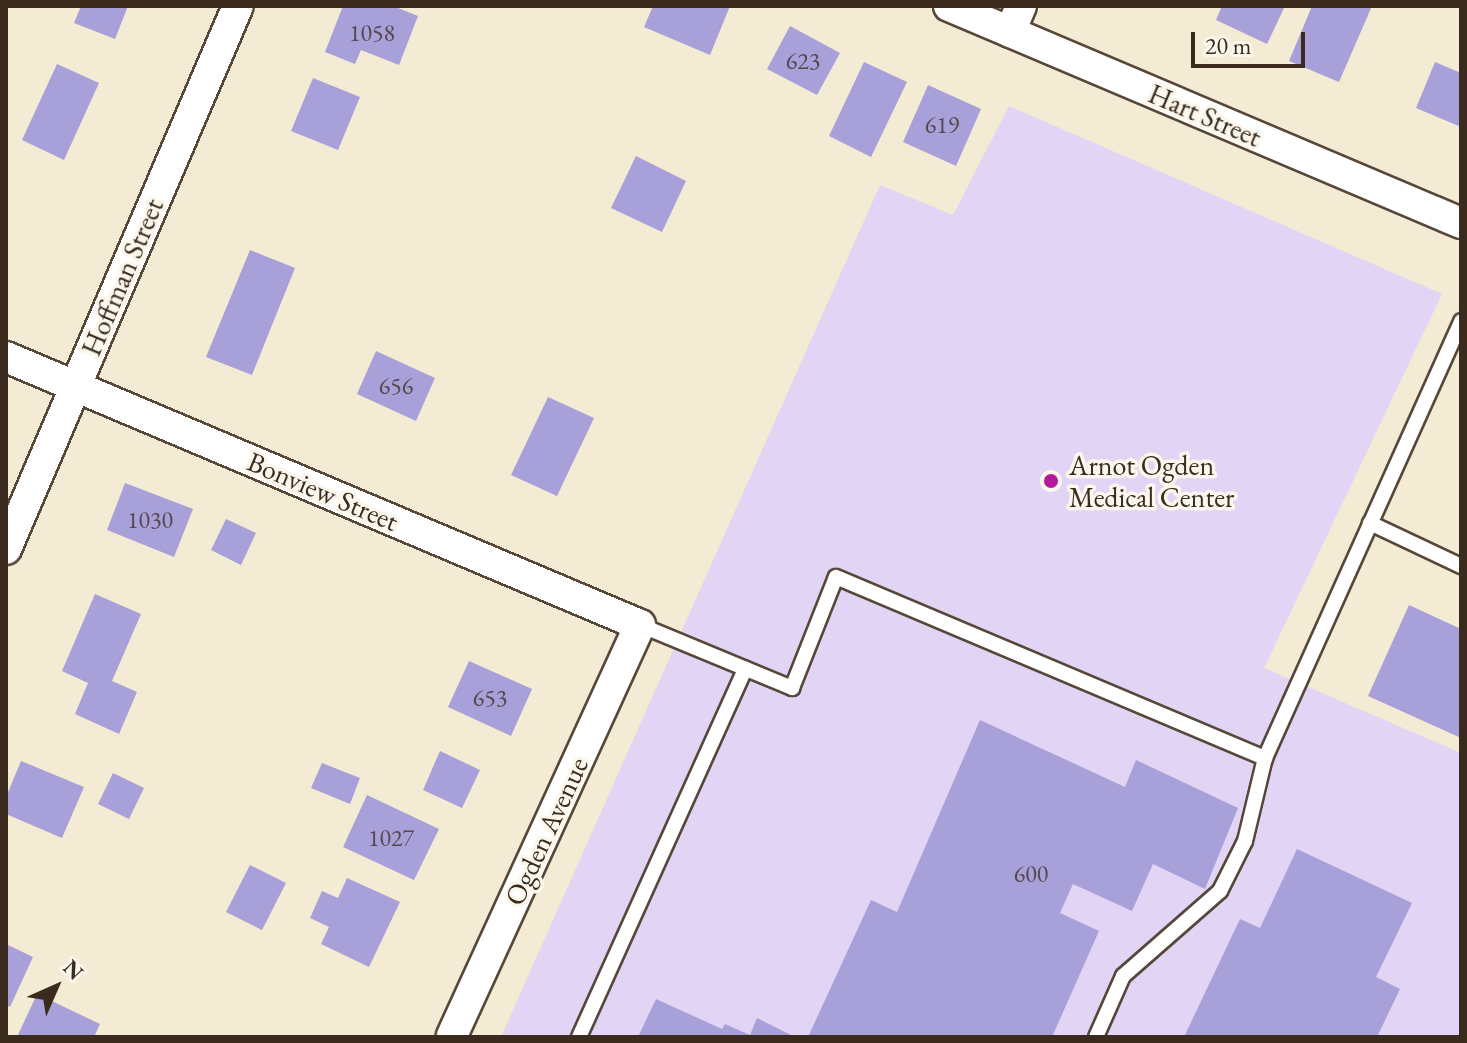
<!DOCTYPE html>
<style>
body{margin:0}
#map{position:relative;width:1467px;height:1043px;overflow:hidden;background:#f4ebd4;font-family:"EB Garamond",serif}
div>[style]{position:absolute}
.built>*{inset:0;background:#e1d4f4}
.building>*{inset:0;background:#a8a0d9}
.roads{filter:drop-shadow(2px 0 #574739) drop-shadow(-2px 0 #574739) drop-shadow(0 2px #574739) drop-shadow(0 -2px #574739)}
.service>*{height:14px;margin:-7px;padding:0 7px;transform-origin:7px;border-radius:7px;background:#fff}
.minor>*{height:30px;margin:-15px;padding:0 15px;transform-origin:15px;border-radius:15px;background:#fff}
.dots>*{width:22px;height:22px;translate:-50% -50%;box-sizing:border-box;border:4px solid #fbf7ec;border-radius:50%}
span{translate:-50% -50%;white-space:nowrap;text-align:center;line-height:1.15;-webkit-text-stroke:7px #fbf7ec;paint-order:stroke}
.number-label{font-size:24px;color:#56484d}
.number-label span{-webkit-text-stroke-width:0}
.street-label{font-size:28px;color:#3b2a1e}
.poi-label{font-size:28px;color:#3b2a1e}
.left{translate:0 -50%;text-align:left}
.frame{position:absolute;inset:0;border:8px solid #3b2a1e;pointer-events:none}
.north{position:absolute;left:16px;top:947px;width:80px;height:80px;-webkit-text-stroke:6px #fbf7ec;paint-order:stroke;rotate:45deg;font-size:22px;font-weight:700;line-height:32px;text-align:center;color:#3b2a1e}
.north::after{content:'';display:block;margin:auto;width:28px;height:36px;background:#3b2a1e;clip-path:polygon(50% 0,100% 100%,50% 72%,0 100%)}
.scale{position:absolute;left:1191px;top:32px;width:114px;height:36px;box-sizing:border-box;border:4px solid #3b2a1e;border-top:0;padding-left:10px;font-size:24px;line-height:28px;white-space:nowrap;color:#3b2a1e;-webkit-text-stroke:6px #fbf7ec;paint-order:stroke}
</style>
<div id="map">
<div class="built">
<div style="clip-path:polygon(1009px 106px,1442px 294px,1264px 668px,1461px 753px,1461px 1037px,501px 1037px,880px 185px,953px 215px)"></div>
</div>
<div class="building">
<div style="clip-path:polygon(81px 6px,128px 6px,115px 39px,74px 23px)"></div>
<div style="clip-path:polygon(343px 6px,393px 6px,418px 16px,399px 65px,361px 50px,355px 64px,325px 52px)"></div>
<div style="clip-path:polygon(653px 6px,730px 6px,710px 55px,644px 27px)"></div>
<div style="clip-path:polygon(1222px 6px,1285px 6px,1267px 44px,1216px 20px)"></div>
<div style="clip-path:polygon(1312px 6px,1372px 6px,1339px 82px,1289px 61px)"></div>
<div style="clip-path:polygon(790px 26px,840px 53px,817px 95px,767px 69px)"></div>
<div style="clip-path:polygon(864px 62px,907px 82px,871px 157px,829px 136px)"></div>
<div style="clip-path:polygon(1435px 62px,1461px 73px,1461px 127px,1416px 108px)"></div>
<div style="clip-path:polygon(57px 64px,99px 83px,64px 160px,22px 140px)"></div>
<div style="clip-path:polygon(313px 78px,360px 97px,338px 150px,291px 131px)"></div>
<div style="clip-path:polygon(928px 85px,981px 109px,956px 166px,903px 142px)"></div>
<div style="clip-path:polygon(636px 156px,686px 181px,662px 232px,611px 208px)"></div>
<div style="clip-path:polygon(250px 250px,295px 268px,252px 375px,206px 357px)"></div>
<div style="clip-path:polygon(376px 351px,435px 378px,416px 421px,357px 394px)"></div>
<div style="clip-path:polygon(548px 397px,594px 418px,557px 496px,511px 475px)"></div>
<div style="clip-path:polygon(125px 483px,193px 509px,174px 557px,107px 530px)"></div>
<div style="clip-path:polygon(226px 519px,256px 533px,241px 565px,211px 550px)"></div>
<div style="clip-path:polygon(95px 594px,141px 614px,112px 681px,137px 692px,119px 734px,75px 714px,88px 683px,62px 671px)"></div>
<div style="clip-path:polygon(1409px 605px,1461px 629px,1461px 738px,1368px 696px)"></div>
<div style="clip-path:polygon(469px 661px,532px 689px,511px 736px,448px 707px)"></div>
<div style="clip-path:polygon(980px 720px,1125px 787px,1136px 760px,1238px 808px,1205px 889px,1153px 864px,1132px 911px,1073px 884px,1060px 913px,1099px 931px,1052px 1037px,808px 1037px,871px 900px,897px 912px)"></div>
<div style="clip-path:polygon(440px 751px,480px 770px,462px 808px,423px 790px)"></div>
<div style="clip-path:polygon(21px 761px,84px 787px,62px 838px,6px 814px,6px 797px)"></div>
<div style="clip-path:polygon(322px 763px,360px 778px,350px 804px,311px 788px)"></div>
<div style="clip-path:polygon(113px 773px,144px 788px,129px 819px,98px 804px)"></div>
<div style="clip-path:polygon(367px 795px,439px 829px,414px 880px,343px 847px)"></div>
<div style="clip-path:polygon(1297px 849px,1412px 903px,1376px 977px,1400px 989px,1377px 1037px,1184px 1037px,1240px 919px,1260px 928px)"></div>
<div style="clip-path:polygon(250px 865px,286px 883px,262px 930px,226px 912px)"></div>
<div style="clip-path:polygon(347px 878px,400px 902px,369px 967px,321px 944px,329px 927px,310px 918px,322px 891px,338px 898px)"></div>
<div style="clip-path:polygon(6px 944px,33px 957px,10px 1007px,6px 1005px)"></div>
<div style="clip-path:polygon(37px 994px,100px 1024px,94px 1037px,17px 1037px)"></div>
<div style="clip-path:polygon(656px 999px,722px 1029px,725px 1024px,750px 1035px,757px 1018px,795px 1037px,638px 1037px)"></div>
</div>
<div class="roads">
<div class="service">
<div style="left:1370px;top:523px;width:101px;rotate:25.3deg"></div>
<div style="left:640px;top:625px;width:165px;rotate:22.5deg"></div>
<div style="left:792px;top:688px;width:119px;rotate:-68.4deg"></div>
<div style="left:836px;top:577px;width:466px;rotate:22.9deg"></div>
<div style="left:1265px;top:758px;width:479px;rotate:-65.8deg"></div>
<div style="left:579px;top:1037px;width:404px;rotate:-65.7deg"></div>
<div style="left:1096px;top:1037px;width:67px;rotate:-66.1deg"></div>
<div style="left:1123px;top:976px;width:129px;rotate:-41.2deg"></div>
<div style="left:1220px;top:891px;width:56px;rotate:-63.4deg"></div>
<div style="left:1245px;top:841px;width:85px;rotate:-76.5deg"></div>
</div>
<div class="minor">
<div style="left:949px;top:6px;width:556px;rotate:22.97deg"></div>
<div style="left:1010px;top:32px;width:28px;rotate:-67deg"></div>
<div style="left:6px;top:357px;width:688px;rotate:22.91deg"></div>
<div style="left:640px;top:625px;width:453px;rotate:114.6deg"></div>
<div style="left:6px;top:549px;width:590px;rotate:-66.87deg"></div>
</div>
</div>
<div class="dots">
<div style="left:1051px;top:481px;background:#b5179e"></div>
</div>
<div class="number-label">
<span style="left:372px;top:33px">1058</span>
<span style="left:803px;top:61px">623</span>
<span style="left:942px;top:125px">619</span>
<span style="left:396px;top:386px">656</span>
<span style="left:150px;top:520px">1030</span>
<span style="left:490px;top:698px">653</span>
<span style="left:391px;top:838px">1027</span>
<span style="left:1031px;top:874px">600</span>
</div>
<div class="street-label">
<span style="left:1205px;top:115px;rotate:23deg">Hart Street</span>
<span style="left:122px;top:277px;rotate:-67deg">Hoffman Street</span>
<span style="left:323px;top:491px;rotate:23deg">Bonview Street</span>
<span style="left:546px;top:831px;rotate:-65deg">Ogden Avenue</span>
</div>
<div class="poi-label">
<span class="left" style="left:1069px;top:481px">Arnot Ogden<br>Medical Center</span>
</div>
<div class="frame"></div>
<div class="north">N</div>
<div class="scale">20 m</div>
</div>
